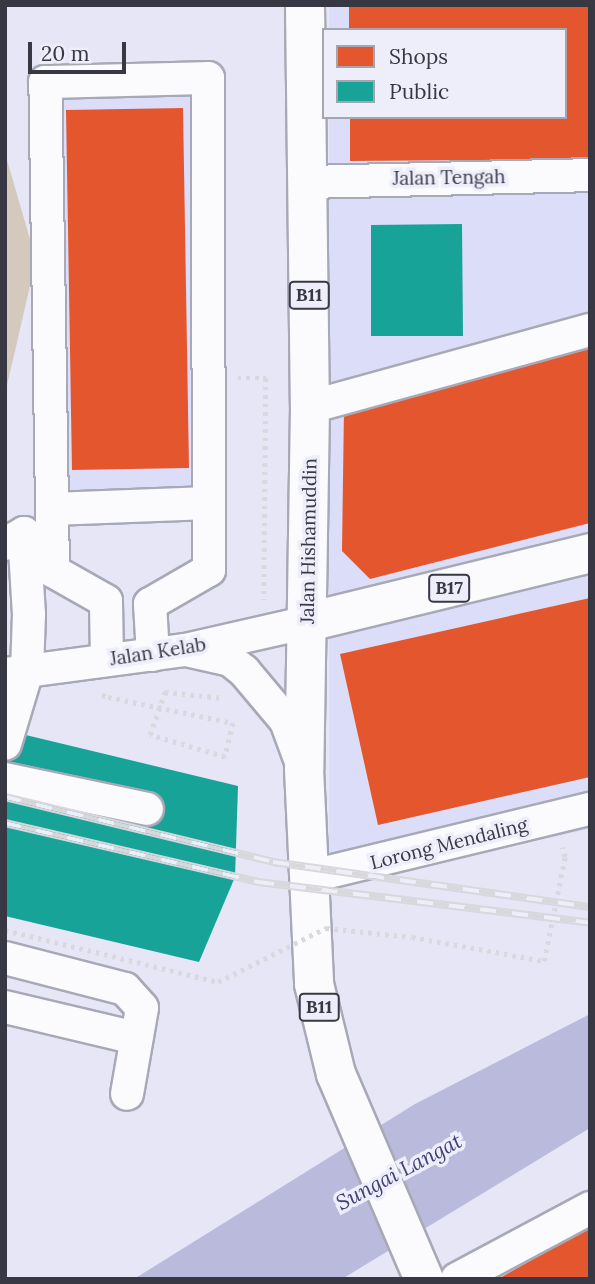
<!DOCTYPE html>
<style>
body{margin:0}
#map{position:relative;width:595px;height:1284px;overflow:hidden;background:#e6e6f7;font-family:Lora,serif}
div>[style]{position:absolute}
.built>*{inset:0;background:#dcddf9}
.green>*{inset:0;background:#d3c9bc}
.water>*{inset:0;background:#babadc}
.shops>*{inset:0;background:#e4572e}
.public>*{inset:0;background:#17a398}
.path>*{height:4.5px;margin-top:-2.25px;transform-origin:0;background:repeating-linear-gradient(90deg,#d8d8de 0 3.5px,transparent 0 8.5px)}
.roads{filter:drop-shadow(2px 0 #a8a9b6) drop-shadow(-2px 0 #a8a9b6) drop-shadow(0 2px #a8a9b6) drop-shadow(0 -2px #a8a9b6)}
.minor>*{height:32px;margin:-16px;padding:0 16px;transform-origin:16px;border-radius:16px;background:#fbfbfe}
.major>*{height:38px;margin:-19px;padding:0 19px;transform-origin:19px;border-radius:19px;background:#fbfbfe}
.rail>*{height:8px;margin-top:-4px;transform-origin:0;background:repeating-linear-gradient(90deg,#eeeefb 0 16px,#d7d7dc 0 32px);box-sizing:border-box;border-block:2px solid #d7d7dc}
.path-bridge>*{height:4.5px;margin-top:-2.25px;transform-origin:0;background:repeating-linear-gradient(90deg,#d8d8de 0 3.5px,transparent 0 8.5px)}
span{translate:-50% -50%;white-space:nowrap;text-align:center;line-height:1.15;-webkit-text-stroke:7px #eeeefb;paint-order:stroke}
.shield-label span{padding:2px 5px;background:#eeeefb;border:2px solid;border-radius:5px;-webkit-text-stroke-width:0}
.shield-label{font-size:18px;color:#383845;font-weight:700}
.street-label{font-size:19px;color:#383845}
.water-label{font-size:21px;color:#434076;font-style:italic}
.frame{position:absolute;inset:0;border:7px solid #383845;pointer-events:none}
.legend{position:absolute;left:322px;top:28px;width:245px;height:91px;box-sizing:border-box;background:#eeeefb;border:2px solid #a5a5b2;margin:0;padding:9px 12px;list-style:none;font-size:21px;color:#383845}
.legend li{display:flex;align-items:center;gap:14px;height:35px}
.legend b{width:35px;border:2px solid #a5a5b2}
.scale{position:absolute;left:28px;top:42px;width:98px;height:32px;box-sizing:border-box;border:4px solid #383845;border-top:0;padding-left:9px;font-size:21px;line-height:24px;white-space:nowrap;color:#383845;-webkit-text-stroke:5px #eeeefb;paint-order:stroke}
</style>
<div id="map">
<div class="built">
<div style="clip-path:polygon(329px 5px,590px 5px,590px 829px,329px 886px,329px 117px,565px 117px,565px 30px,329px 30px)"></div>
<div style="clip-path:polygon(197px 93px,202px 489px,60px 494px,54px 95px)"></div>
</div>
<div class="green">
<div style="clip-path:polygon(5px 153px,36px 260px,5px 394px)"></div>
</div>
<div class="water">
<div style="clip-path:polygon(590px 1014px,590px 1128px,342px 1279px,134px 1279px,415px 1104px)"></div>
</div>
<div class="shops">
<div style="clip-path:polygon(349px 5px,590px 5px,590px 159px,350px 161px,350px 117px,565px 117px,565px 30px,349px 30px)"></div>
<div style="clip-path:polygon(183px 108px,189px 468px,72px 470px,66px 110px)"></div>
<div style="clip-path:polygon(590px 346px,590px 523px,370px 579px,342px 551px,344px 408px)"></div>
<div style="clip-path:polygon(590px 598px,590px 777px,378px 825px,340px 654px)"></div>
<div style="clip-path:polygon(590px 1227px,590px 1279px,498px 1279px)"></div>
</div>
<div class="public">
<div style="clip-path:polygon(462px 224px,463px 336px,371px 336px,371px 225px)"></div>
<div style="clip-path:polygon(5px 730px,238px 786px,235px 877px,199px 962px,5px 916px)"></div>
</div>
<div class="path">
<div style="left:238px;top:378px;width:28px"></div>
<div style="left:266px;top:378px;width:222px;rotate:90.5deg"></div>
<div style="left:102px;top:695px;width:6px;rotate:18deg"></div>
<div style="left:108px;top:697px;width:128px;rotate:11.7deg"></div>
<div style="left:233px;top:723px;width:35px;rotate:103deg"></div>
<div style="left:225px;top:757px;width:78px;rotate:-163.7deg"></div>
<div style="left:150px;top:735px;width:46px;rotate:-70.8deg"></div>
<div style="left:165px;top:692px;width:59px;rotate:5.8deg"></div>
<div style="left:412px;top:937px;width:134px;rotate:10.3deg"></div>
<div style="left:544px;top:961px;width:106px;rotate:-78.6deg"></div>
<div style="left:565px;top:857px;width:10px;rotate:-107deg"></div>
</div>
<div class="roads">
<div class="minor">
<div style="left:308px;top:182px;width:282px;rotate:-1.4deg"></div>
<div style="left:310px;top:407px;width:290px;rotate:-15.4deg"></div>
<div style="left:52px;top:509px;width:157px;rotate:-2.2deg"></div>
<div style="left:5px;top:544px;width:22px;rotate:-30deg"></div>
<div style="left:24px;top:533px;width:81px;rotate:86.5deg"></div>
<div style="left:29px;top:614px;width:57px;rotate:92deg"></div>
<div style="left:27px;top:671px;width:76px;rotate:106.8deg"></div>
<div style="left:190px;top:651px;width:41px;rotate:12.7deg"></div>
<div style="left:230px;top:660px;width:18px;rotate:38deg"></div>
<div style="left:244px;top:671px;width:65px;rotate:50deg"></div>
<div style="left:286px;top:721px;width:40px;rotate:69.8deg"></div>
<div style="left:107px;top:660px;width:59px;rotate:-91deg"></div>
<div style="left:106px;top:601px;width:61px;rotate:-150.5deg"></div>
<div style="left:53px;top:571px;width:489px;rotate:-90.9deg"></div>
<div style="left:45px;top:82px;width:163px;rotate:-1.4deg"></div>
<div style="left:208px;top:78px;width:492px;rotate:89.9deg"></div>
<div style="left:209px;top:570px;width:68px;rotate:150deg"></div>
<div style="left:150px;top:604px;width:51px;rotate:86.6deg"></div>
<div style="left:5px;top:674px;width:182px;rotate:-7.6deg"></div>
<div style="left:185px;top:650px;width:126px;rotate:-12.8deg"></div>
<div style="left:5px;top:779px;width:145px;rotate:11.9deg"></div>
<div style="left:308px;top:877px;width:290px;rotate:-13.6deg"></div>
<div style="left:5px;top:958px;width:124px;rotate:14.5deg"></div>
<div style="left:125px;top:989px;width:25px;rotate:48deg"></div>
<div style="left:142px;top:1008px;width:87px;rotate:99.9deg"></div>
<div style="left:5px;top:1007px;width:135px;rotate:13.3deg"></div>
<div style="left:457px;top:1279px;width:151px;rotate:-28.1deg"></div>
</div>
<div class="major">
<div style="left:305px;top:5px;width:402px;rotate:89.3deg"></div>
<div style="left:310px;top:407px;width:362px;rotate:90.9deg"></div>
<div style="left:304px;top:769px;width:215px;rotate:87.3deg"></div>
<div style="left:314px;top:984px;width:93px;rotate:76.3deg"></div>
<div style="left:336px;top:1074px;width:223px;rotate:66.8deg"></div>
<div style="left:308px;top:622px;width:290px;rotate:-13.7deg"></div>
</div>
</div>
<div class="rail">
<div style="left:5px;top:797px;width:276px;rotate:13.6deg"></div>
<div style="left:273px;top:862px;width:320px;rotate:8.1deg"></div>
<div style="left:5px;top:823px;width:260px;rotate:13.1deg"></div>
<div style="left:258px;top:882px;width:335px;rotate:7deg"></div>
</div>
<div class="path-bridge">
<div style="left:5px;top:930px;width:219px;rotate:13.7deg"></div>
<div style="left:218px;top:982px;width:121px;rotate:-26.6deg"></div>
<div style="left:326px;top:928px;width:86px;rotate:6deg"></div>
</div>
<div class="shield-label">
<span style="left:309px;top:295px">B11</span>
<span style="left:449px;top:588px">B17</span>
<span style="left:319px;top:1007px">B11</span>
</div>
<div class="street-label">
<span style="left:449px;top:178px;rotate:-1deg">Jalan Tengah</span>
<span style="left:309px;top:541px;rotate:-89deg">Jalan Hishamuddin</span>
<span style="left:158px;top:652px;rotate:-9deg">Jalan Kelab</span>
<span style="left:449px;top:844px;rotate:-14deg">Lorong Mendaling</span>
</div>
<div class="water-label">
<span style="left:399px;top:1172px;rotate:-28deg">Sungai Langat</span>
</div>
<div class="frame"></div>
<ul class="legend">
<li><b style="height:19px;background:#e4572e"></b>Shops</li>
<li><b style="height:19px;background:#17a398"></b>Public</li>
</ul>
<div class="scale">20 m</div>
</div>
